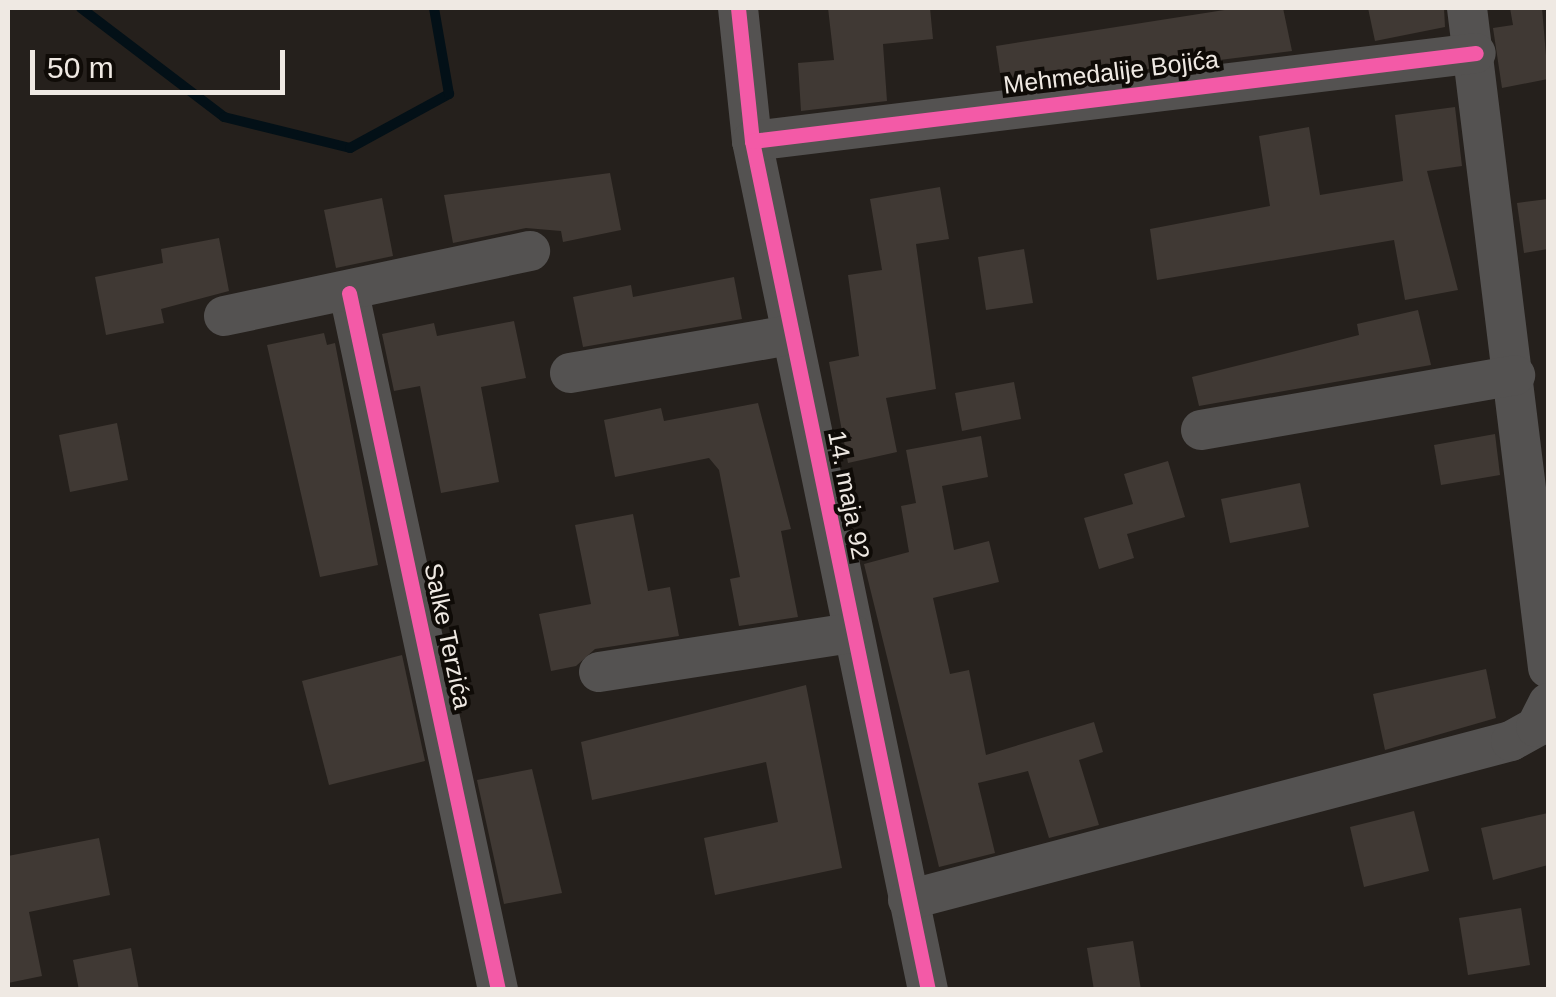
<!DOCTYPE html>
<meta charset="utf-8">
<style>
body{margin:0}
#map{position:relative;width:1556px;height:997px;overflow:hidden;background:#25201c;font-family:Arial,sans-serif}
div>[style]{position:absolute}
.stream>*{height:10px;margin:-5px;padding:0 5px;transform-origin:5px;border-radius:5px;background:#031017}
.building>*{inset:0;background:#403934}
.street>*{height:40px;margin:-20px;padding:0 20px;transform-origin:20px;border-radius:20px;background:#545251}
.cycleway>*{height:15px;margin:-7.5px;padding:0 7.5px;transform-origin:7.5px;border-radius:7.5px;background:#f35aa7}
span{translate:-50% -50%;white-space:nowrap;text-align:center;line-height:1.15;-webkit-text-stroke:8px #0f0b07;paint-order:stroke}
.street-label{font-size:25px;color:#efe9e3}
.frame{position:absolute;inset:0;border:10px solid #efe9e3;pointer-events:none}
.scale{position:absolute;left:30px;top:50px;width:255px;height:45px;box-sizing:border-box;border:5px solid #efe9e3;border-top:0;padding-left:12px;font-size:30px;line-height:35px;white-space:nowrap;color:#efe9e3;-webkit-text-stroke:8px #0f0b07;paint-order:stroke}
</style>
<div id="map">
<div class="stream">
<div style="left:81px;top:8px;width:180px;rotate:37.3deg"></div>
<div style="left:224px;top:117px;width:130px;rotate:13.8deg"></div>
<div style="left:350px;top:148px;width:113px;rotate:-28.6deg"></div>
<div style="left:449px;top:94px;width:87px;rotate:-99.9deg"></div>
</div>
<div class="building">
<div style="clip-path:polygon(828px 8px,930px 8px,933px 39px,883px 44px,887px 101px,801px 111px,798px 63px,834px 60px)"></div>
<div style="clip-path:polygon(1237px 8px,1283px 8px,1292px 51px,1002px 87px,996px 46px)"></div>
<div style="clip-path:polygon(1368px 8px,1444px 8px,1445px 27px,1375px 41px)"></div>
<div style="clip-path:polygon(1510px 8px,1542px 8px,1548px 79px,1502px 88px,1493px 28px,1513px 25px)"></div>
<div style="clip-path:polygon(1455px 107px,1462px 166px,1427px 171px,1458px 290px,1405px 300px,1394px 240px,1157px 280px,1150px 229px,1270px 206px,1259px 136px,1309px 127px,1320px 195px,1403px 181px,1395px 115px)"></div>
<div style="clip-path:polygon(610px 173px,621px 230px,563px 242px,561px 231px,526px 228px,453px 243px,444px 195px)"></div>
<div style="clip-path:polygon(940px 187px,949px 239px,916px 244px,936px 389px,886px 398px,897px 452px,848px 463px,829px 362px,859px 356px,848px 275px,882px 270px,870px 199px)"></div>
<div style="clip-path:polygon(382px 198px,393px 256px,336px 268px,324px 210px)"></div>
<div style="clip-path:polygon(1548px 199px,1548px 249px,1524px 253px,1517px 203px)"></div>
<div style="clip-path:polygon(219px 238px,229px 291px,161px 309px,164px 323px,106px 335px,95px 277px,163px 263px,161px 249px)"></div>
<div style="clip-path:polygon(1024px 249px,1033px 303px,986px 310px,978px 257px)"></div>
<div style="clip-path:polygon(734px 277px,742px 319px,583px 347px,573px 297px,631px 285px,633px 297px)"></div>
<div style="clip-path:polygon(1418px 310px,1431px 365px,1199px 406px,1192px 377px,1359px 335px,1357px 324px)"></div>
<div style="clip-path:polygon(514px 321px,526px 378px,481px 387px,499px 482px,441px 493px,420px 386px,394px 391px,382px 334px,434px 323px,437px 336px)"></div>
<div style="clip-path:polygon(324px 333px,327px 345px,335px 343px,378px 565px,320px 577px,267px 345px)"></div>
<div style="clip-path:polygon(1014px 382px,1021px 419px,962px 431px,955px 393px)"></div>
<div style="clip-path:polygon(758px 403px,791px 529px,781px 531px,798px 617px,739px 626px,730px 579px,740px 577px,719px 470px,709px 458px,615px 477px,604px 420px,661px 408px,664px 421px)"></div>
<div style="clip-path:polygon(117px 423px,128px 480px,70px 492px,59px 435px)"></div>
<div style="clip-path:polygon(1495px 434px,1500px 475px,1441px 485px,1434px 445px)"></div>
<div style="clip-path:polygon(981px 436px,988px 477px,942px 486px,954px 550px,989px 541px,999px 582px,933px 598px,950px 674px,969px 670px,986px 755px,1094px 722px,1103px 752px,1079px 760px,1099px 825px,1049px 838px,1028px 771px,978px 783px,995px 853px,939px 867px,864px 564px,909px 552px,901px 506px,916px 503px,906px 450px)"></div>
<div style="clip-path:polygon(1168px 461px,1185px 517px,1127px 534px,1134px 558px,1099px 569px,1084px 518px,1133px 504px,1124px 474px)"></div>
<div style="clip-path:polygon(1300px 483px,1309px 527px,1230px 543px,1221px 499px)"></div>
<div style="clip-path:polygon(633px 514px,648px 591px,670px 587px,679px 636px,595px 649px,576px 666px,551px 671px,539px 614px,591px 604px,575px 525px)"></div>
<div style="clip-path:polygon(402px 655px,425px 761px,329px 785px,302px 681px)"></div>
<div style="clip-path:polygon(1486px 669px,1496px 718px,1385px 750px,1373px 694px)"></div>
<div style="clip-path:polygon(806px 685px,842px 868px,715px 895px,704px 838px,778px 822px,766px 762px,592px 800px,581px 742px)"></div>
<div style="clip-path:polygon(532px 769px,562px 893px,504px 904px,477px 780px)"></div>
<div style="clip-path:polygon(1414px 811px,1429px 871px,1364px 887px,1350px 827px)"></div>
<div style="clip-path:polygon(1548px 813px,1548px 865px,1493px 880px,1481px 828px)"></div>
<div style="clip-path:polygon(99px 838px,110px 895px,29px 912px,42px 976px,8px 983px,8px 856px)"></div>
<div style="clip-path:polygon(1521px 908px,1530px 965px,1468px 975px,1459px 918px)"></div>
<div style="clip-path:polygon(1133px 941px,1141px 990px,1094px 990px,1087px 948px)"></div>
<div style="clip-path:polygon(131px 948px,139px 990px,79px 990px,73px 960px)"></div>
</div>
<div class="street">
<div style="left:738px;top:8px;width:134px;rotate:84deg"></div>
<div style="left:752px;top:141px;width:867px;rotate:78.29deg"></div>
<div style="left:1467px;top:8px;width:665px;rotate:83deg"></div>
<div style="left:752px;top:141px;width:729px;rotate:-6.93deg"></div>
<div style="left:349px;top:293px;width:713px;rotate:77.93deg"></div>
<div style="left:224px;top:316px;width:313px;rotate:-12deg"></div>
<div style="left:570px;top:373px;width:224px;rotate:-9.8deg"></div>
<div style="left:1201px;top:430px;width:319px;rotate:-9.9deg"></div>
<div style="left:599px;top:672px;width:255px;rotate:-8.8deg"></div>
<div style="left:908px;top:900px;width:624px;rotate:-14.77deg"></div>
<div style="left:1511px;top:741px;width:29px;rotate:-29deg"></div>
<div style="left:1536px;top:727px;width:27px;rotate:-63deg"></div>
</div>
<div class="cycleway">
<div style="left:738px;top:8px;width:134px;rotate:84deg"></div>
<div style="left:752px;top:141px;width:867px;rotate:78.29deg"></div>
<div style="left:752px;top:141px;width:729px;rotate:-6.93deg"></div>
<div style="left:349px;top:293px;width:713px;rotate:77.93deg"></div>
</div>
<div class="street-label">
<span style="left:1111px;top:72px;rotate:-7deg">Mehmedalije Bojića</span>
<span style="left:849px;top:495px;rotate:79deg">14. maja 92</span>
<span style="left:448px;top:636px;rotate:78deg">Salke Terzića</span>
</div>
<div class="frame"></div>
<div class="scale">50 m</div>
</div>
